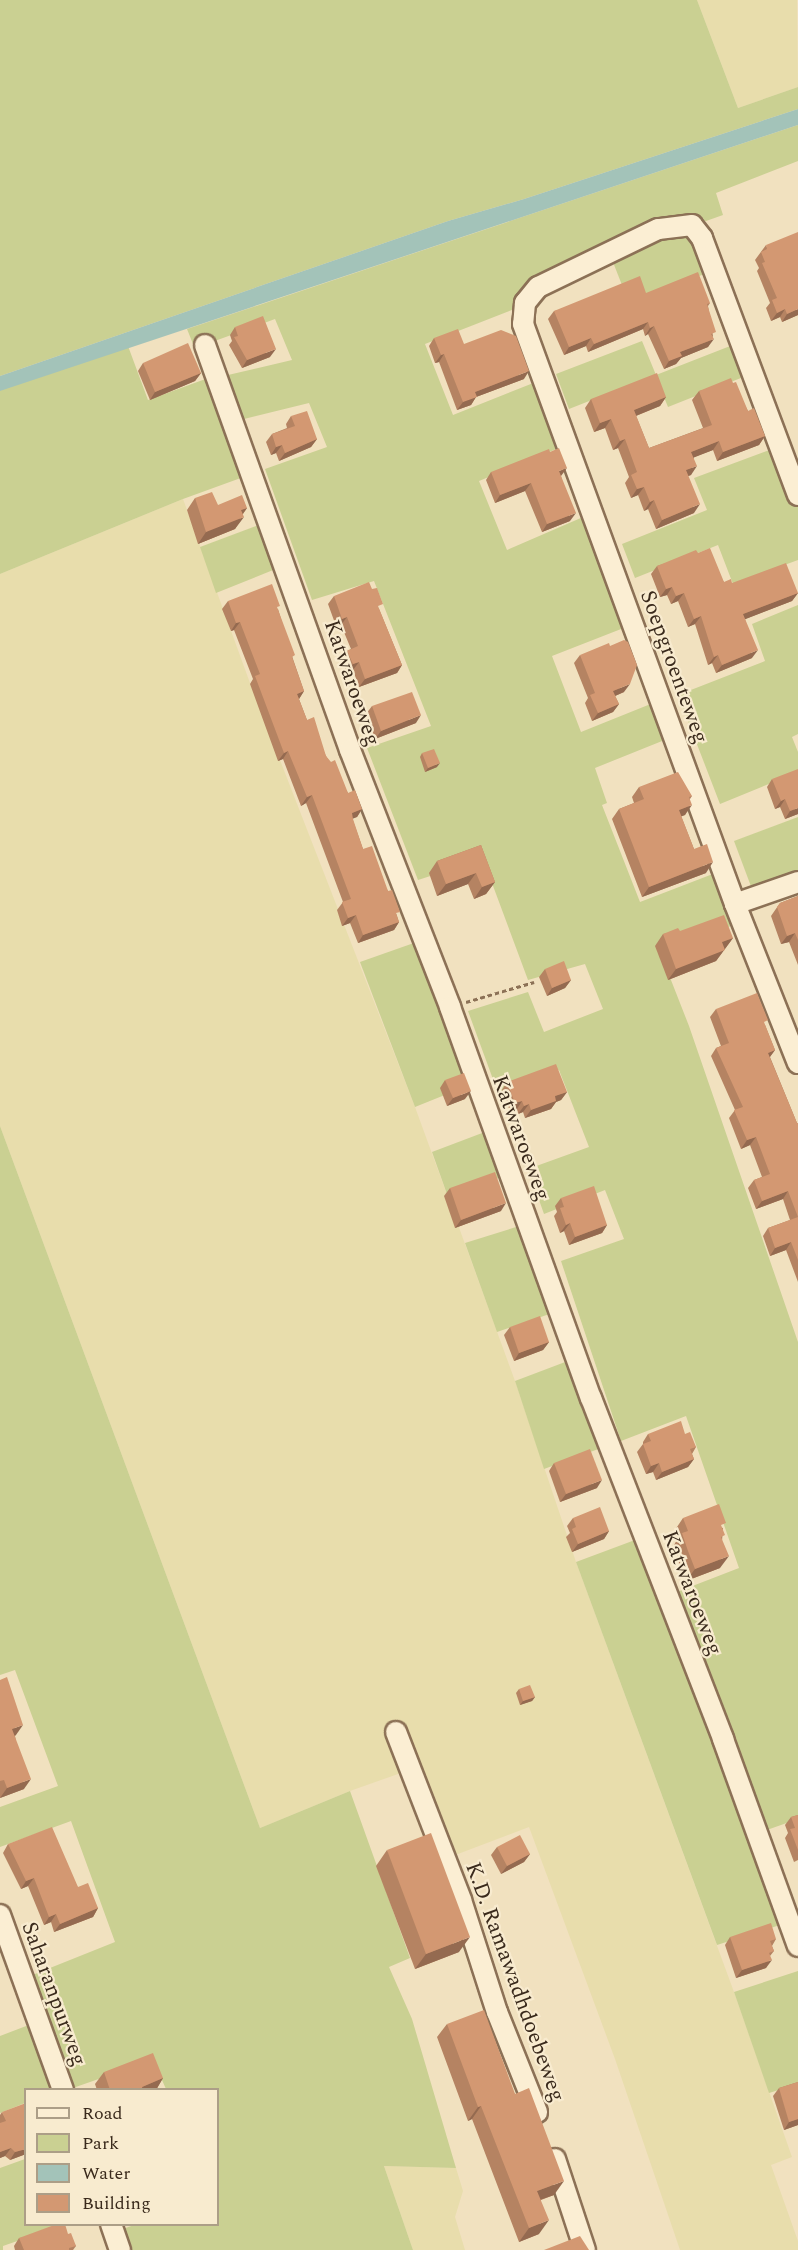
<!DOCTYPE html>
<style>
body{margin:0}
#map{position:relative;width:798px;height:2250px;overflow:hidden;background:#f1e1bf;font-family:Spectral,serif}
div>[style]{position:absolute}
.farmland>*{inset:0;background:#e8ddac}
.green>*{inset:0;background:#cad092}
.water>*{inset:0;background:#a3c3b9}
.path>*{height:3px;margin-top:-1.5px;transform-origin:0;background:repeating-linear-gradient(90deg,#8c7156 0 4.5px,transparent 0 7.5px)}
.roads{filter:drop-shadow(2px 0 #8c7156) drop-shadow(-2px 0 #8c7156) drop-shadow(0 2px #8c7156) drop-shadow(0 -2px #8c7156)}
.minor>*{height:20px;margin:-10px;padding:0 10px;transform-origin:10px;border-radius:10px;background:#fbeed3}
.wall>*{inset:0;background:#b58362}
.shaded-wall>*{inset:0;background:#946a50}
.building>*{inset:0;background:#d39872}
span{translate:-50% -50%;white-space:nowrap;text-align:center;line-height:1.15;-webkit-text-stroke:4.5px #f8ebcf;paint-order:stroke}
.street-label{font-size:22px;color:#3a2a1c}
.legend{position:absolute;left:24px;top:2088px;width:195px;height:138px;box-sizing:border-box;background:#f8ebcf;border:2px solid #ac9e87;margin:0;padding:8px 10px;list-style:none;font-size:18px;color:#3a2a1c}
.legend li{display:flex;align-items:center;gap:12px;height:30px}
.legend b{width:30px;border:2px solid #ac9e87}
</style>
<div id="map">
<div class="farmland">
<div style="clip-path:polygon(697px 0,797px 0,798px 87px,738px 108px)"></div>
<div style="clip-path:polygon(183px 499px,250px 683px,415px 1107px,515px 1381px,576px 1562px,734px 1992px,792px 2157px,771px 2165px,798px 2241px,798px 2250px,680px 2250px,615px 2059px,529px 1827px,450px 1857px,415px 1768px,350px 1791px,260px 1828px,0 1126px,0 574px)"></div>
<div style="clip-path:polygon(384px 2166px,456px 2168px,463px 2191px,455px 2217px,465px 2250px,413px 2250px)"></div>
</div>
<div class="green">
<div style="clip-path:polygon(0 0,697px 0,738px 108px,798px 87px,798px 109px,524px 199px,448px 221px,0 376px)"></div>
<div style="clip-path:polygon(798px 125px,798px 161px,716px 193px,723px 215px,706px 221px,692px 218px,522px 306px,425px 344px,453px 415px,546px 378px,571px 443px,479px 481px,507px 550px,597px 511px,639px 622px,552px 656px,581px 732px,668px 697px,682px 733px,595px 768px,607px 803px,602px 805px,640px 902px,731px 867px,750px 919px,660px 952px,689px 1026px,798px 1342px,798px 1819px,764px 1831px,677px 1592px,739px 1568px,686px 1416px,621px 1441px,561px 1261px,624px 1239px,605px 1190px,544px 1214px,528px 1169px,589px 1147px,559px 1070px,498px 1093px,468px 1011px,528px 992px,544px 1032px,603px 1009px,585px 964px,528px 980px,483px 859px,418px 880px,367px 748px,431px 726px,374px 581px,312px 600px,265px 469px,327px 447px,309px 403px,244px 419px,228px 375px,292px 360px,275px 319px,212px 342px,209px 338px,193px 344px,187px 329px)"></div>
<div style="clip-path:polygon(678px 228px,693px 230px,720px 268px,629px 303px,611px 257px)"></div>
<div style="clip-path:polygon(642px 341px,656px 375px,743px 341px,756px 372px,668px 407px,655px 375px,569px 409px,556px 374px)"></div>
<div style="clip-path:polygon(128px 346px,148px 400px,211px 377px,249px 475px,183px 499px,0 574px,0 390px)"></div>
<div style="clip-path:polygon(783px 445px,798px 485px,798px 560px,733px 584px,718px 545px,635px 578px,622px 544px,707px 510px,694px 478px)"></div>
<div style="clip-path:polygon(267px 522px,283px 566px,216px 593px,200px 547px)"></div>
<div style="clip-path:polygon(798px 605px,798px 734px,792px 737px,798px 752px,798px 772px,720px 804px,678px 695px,765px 661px,752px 624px)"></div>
<div style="clip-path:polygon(798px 817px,798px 885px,752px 889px,734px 841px)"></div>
<div style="clip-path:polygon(428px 938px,482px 1080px,415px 1107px,360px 962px)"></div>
<div style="clip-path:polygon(0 1126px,260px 1828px,350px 1791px,410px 1958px,389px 1967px,412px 2019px,456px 2168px,384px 2166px,413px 2250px,127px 2250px,120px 2230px,134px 2225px,218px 2224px,218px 2090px,166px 2089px,153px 2060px,70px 2089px,30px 1976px,115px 1942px,71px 1821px,0 1847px,0 1807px,58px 1786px,15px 1670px,0 1675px)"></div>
<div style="clip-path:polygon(498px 1127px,515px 1172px,448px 1197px,432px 1152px)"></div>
<div style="clip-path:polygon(532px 1222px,564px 1309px,497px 1332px,465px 1243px)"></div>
<div style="clip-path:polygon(581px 1356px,612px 1444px,544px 1469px,515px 1381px)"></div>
<div style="clip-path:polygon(643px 1537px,786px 1923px,717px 1945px,576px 1562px)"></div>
<div style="clip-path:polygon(798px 1971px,798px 2084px,769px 2093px,734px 1992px)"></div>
<div style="clip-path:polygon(34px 2023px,58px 2089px,26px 2090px,25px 2103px,0 2113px,0 2036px)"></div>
<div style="clip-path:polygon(25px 2159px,26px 2224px,63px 2225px,3px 2246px,3px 2250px,0 2250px,0 2168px)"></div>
</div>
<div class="water">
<div style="clip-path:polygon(798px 109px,798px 125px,0 391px,0 376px,448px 221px,524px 199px)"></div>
</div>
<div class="path">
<div style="left:466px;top:1002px;width:71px;rotate:-16.4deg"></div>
</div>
<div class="roads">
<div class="minor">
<div style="left:205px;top:345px;width:430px;rotate:70.3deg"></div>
<div style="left:350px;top:750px;width:276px;rotate:68.7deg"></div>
<div style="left:450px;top:1007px;width:416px;rotate:70.2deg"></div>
<div style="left:591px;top:1398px;width:366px;rotate:68.8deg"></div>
<div style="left:723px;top:1739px;width:220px;rotate:70.1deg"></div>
<div style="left:798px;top:495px;width:274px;rotate:-110.5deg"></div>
<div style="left:702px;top:238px;width:16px;rotate:-128deg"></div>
<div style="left:692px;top:225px;width:34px;rotate:173deg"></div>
<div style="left:658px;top:229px;width:133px;rotate:154.2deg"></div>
<div style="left:538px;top:287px;width:21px;rotate:129deg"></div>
<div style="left:525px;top:303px;width:21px;rotate:95deg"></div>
<div style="left:523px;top:324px;width:618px;rotate:69.92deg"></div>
<div style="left:735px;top:904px;width:171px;rotate:68.4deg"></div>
<div style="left:735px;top:904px;width:67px;rotate:-19.2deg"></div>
<div style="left:396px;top:1732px;width:180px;rotate:68.8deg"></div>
<div style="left:461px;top:1900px;width:118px;rotate:72.2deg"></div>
<div style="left:497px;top:2012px;width:108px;rotate:68.2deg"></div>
<div style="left:0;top:1915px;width:186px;rotate:70.2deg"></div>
<div style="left:555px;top:2159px;width:96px;rotate:71.8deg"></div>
<div style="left:111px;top:2224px;width:28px;rotate:71deg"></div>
</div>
</div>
<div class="wall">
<div style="clip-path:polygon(766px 245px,798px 315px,782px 322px,780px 317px,771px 321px,766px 308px,770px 303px,757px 271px,759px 268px,755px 260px)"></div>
<div style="clip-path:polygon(646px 293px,710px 303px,708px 306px,713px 336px,708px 347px,681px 358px,676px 364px,664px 369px,648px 334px,645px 336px,643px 329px,588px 352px,586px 346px,564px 355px,548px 319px,554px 311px)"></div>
<div style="clip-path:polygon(235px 327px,270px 357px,242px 368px,229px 345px,232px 341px,230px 335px)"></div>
<div style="clip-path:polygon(434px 338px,464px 344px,524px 379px,476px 397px,471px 405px,457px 410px,439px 362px,435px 363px,429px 346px)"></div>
<div style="clip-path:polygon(143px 363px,201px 373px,195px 381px,150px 400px,138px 371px)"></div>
<div style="clip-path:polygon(733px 383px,748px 411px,765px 436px,759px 445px,717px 461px,713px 450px,694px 457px,691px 475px,688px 476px,694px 513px,656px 529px,648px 509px,644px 511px,638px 495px,631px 498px,625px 483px,629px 477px,618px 448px,613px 450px,605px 428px,594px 432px,585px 408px,591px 399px,666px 397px,660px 406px,636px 416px,649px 448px,703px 428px,692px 400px,699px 391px)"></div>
<div style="clip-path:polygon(291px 416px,317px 439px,311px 447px,279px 461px,276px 453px,271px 455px,266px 442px,272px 434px,287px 428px,286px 424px)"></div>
<div style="clip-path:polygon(491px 472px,561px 476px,570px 521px,542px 532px,525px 491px,495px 503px,486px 480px)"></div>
<div style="clip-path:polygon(195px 498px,218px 505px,247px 508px,243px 514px,235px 529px,198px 544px,187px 510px)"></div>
<div style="clip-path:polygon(698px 553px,724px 582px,798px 593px,792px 601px,745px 619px,752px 658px,716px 673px,712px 663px,708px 665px,695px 624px,688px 627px,678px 601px,671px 604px,667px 595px,660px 597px,651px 574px,657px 566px)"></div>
<div style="clip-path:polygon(334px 596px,379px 609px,402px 665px,397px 673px,359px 687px,353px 670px,347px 672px,341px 659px,347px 651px,351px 649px,341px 625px,336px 626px,328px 604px)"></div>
<div style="clip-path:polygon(228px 601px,278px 609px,293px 659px,304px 691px,299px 699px,307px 720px,326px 756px,348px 793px,362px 809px,357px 817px,352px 818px,363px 849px,388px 891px,397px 916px,399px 922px,394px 930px,358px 943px,350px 923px,342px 926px,337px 910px,343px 902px,306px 803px,301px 806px,283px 759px,278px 761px,250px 684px,253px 679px,234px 630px,231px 631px,222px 609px)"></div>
<div style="clip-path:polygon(580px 655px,624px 692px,615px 696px,619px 704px,613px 712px,592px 721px,585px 703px,588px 698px,574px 663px)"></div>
<div style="clip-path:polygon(372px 706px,416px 723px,375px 739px,366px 714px)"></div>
<div style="clip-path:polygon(422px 753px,437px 767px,425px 772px,420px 757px)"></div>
<div style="clip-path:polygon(772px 779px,798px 814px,785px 819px,780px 807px,775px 809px,767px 787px)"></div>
<div style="clip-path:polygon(639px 787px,692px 796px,690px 799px,685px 815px,681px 816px,694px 849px,706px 873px,642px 897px,612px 819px,619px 809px,634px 803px,632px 797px)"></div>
<div style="clip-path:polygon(481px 845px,495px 882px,486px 894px,474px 899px,468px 884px,437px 896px,429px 873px,437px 861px)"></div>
<div style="clip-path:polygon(798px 896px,798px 965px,789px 942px,781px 944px,771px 916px,780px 903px)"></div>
<div style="clip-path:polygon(680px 931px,733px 938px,716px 961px,668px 980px,655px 946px,663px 934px)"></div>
<div style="clip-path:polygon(545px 969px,571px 980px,565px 988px,547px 996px,539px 977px)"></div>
<div style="clip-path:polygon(716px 1009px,765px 1025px,775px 1050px,770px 1057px,797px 1123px,798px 1123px,798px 1282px,786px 1250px,770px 1256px,763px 1236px,768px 1228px,790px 1220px,783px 1199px,756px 1209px,748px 1188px,754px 1180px,762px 1177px,750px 1145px,741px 1149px,729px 1118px,735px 1110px,711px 1056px,716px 1048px,721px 1046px,710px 1017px)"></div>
<div style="clip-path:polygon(445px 1080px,465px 1099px,447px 1106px,440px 1088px)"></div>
<div style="clip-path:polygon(507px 1082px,567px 1092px,561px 1100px,556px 1102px,551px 1109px,525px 1118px,523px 1112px,518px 1114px,517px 1109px,510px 1111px,502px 1090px)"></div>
<div style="clip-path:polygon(450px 1188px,501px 1211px,455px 1228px,444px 1196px)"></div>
<div style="clip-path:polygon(561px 1198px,607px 1225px,602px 1233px,569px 1245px,564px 1231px,560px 1233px,554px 1216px,557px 1212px,555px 1206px)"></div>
<div style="clip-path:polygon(510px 1327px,549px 1342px,543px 1350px,514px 1361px,504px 1335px)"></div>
<div style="clip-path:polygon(648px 1434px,685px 1434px,696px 1447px,692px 1454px,694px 1459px,688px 1467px,656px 1480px,653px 1472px,646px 1474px,637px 1452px,643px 1444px,643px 1442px)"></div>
<div style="clip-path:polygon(554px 1463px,597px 1488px,560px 1502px,549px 1471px)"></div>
<div style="clip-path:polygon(573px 1518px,609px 1531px,604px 1539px,572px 1552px,566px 1537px,570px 1533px,567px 1526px)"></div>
<div style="clip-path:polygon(683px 1518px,723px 1528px,720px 1568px,686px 1581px,679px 1563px,674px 1545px,678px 1538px,675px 1530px)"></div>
<div style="clip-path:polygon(0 1680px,16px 1735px,15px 1736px,24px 1789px,0 1798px)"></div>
<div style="clip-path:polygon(519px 1689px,535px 1697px,532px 1701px,520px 1705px,516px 1693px)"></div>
<div style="clip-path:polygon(798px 1815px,798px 1860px,794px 1862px,785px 1838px,788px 1833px,785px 1825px,791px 1817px)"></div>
<div style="clip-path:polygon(8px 1844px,78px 1887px,98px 1908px,93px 1917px,54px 1932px,51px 1922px,44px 1925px,28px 1886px,21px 1889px,3px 1853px)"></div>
<div style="clip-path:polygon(497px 1847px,530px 1854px,524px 1862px,501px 1874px,491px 1855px)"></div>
<div style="clip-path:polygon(387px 1850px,459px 1952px,415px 1969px,376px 1866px)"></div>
<div style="clip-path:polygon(730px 1937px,776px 1939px,772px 1946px,774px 1951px,770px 1956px,766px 1968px,736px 1978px,725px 1945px)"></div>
<div style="clip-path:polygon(447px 2024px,515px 2094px,554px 2195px,541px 2200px,539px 2234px,519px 2242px,472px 2119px,468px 2121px,437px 2037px)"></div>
<div style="clip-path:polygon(104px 2072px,163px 2078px,156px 2090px,97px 2090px,95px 2084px)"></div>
<div style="clip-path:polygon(798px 2082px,798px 2125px,784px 2130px,773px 2096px,779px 2088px)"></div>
<div style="clip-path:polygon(2px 2112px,26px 2154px,10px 2160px,5px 2156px,0 2158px,0 2115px)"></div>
<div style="clip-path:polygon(68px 2234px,76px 2246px,73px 2250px,15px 2250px,14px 2246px,19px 2238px)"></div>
</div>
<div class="shaded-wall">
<div style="clip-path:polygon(785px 309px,780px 317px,771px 321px,777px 313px)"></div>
<div style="clip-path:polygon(798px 309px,798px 315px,782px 322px,787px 314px)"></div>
<div style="clip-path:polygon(648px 322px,643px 329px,588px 352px,594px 344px)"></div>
<div style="clip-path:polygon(654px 326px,648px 334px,645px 336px,650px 328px)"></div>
<div style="clip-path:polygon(591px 338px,586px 346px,564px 355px,569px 347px)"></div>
<div style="clip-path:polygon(714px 339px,708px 347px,681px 358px,676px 364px,664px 369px,669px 361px,680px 352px)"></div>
<div style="clip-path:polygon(276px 349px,270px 357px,242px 368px,247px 360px)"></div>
<div style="clip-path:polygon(444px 354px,439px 362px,435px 363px,441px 355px)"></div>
<div style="clip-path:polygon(529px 371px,524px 379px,476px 397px,471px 405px,457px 410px,463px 402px,475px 392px)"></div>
<div style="clip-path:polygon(201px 373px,195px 381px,150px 400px,155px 392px)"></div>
<div style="clip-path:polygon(666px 397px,660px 406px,628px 419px,634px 410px)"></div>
<div style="clip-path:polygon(611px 419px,605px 428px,594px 432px,600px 423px)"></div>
<div style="clip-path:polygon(765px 436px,759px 445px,717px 461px,723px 452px)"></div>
<div style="clip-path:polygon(317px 439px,311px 447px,279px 461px,285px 453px)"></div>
<div style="clip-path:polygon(625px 439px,618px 448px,613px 450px,620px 441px)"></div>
<div style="clip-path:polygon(719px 441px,713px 450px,685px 461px,691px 452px)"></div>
<div style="clip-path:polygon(282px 445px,276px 453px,271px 455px,276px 447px)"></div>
<div style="clip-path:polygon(697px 466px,691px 475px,680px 479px,686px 470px)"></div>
<div style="clip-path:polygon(567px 468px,561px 476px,553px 479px,559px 471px)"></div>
<div style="clip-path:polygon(531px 483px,525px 491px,495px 503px,500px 495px)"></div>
<div style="clip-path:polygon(644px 487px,638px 495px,631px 498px,637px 489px)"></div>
<div style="clip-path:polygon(654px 500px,648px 509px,644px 511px,650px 502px)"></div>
<div style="clip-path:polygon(700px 504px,694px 513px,656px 529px,662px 520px)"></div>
<div style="clip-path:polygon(247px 508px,239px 519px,244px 517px,235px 529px,198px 544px,206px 532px,241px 510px)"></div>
<div style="clip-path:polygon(576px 513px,570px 521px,542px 532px,547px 524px)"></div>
<div style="clip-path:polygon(672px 587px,667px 595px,660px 597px,666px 589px)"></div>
<div style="clip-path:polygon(684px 593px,678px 601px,671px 604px,676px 596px)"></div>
<div style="clip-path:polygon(798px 593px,792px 601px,738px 622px,743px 614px)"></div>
<div style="clip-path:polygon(701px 616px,695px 624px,688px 627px,694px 619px)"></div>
<div style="clip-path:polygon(347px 617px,341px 625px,336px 626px,342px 619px)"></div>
<div style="clip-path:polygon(240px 622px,234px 630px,231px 631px,236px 623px)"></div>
<div style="clip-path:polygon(758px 650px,752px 658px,716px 673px,722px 665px)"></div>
<div style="clip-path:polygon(718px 655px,712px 663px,708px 665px,714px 657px)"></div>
<div style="clip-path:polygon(359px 662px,353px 670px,347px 672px,353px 664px)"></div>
<div style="clip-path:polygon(402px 665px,397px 673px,359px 687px,365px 679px)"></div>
<div style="clip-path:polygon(630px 684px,624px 692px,608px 699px,613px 691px)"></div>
<div style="clip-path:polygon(304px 691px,299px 699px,297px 694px)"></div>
<div style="clip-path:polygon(619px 704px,613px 712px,592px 721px,598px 713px)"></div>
<div style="clip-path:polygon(421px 715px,416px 723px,375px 739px,381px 731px)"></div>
<div style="clip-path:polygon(288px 751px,283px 759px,278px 761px,284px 753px)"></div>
<div style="clip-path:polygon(440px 763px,437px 767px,425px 772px,428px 768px)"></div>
<div style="clip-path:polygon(312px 795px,306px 803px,301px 806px,307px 797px)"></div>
<div style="clip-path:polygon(785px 799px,780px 807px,775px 809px,781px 801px)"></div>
<div style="clip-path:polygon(692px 805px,685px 815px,672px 820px,679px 810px)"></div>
<div style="clip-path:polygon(798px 808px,798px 814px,785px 819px,790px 811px)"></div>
<div style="clip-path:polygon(362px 809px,357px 817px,347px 821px,352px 813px)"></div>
<div style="clip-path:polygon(713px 862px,706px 873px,642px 897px,649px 887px)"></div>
<div style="clip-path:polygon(476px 873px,468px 884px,437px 896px,446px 884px)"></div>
<div style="clip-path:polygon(495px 882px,486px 894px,474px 899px,482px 887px)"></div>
<div style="clip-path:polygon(356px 915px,350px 923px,342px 926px,348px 918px)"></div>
<div style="clip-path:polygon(399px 922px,394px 930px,358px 943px,363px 935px)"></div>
<div style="clip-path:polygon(795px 933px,789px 942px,781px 944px,787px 936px)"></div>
<div style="clip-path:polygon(733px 938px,716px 961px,668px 980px,676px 969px,722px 942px)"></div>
<div style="clip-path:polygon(571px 980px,565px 988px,547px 996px,552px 988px)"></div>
<div style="clip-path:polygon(775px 1050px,769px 1058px,768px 1053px)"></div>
<div style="clip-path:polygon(471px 1091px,465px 1099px,447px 1106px,453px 1098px)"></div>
<div style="clip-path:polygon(567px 1092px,561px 1100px,556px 1102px,551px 1109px,525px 1118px,531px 1110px,555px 1096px)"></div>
<div style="clip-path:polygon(522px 1101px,517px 1109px,510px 1111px,515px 1103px)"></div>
<div style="clip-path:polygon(529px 1104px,523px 1112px,518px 1114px,524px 1106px)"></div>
<div style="clip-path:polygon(756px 1137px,750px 1145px,741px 1149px,747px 1140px)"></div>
<div style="clip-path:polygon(788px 1191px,783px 1199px,756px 1209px,762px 1201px)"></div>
<div style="clip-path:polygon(506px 1203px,501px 1211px,455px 1228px,461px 1220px)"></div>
<div style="clip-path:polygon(570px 1223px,564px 1231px,560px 1233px,566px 1225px)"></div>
<div style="clip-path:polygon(607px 1225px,602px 1233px,569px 1245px,575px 1237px)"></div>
<div style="clip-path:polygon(791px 1242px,786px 1250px,770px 1256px,775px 1248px)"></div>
<div style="clip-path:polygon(549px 1342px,543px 1350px,514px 1361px,519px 1353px)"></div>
<div style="clip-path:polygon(694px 1459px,688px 1467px,656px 1480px,662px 1472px)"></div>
<div style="clip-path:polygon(659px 1463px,653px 1472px,646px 1474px,651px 1466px)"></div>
<div style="clip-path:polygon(602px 1480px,597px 1488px,560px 1502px,566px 1494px)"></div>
<div style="clip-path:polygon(609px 1531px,604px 1539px,572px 1552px,578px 1544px)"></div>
<div style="clip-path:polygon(729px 1556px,720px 1568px,686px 1581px,695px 1569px)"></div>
<div style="clip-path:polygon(535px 1697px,532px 1701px,520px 1705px,523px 1701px)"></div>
<div style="clip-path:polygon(23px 1725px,16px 1735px,5px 1739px,12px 1729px)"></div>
<div style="clip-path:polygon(31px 1779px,24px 1789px,0 1798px,7px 1788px)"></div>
<div style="clip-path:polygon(530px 1854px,524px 1862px,501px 1874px,507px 1866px)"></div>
<div style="clip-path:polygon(34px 1878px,28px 1886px,21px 1889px,26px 1881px)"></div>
<div style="clip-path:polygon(98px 1908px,93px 1917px,54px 1932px,60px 1924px)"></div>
<div style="clip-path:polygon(56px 1914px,51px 1922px,44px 1925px,49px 1917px)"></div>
<div style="clip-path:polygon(470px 1937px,459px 1952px,415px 1969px,426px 1954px)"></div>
<div style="clip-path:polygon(772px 1960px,766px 1968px,736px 1978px,742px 1970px)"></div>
<div style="clip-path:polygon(163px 2078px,156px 2090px,140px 2090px,142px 2087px)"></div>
<div style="clip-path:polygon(481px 2106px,472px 2119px,468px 2121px,478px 2107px)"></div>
<div style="clip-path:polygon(798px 2119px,798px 2125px,784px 2130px,789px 2122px)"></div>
<div style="clip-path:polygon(11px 2148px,5px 2156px,0 2158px,0 2152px)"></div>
<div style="clip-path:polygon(26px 2149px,26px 2154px,10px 2160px,15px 2152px)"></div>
<div style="clip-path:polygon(564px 2181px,554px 2195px,528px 2204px,537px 2191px)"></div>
<div style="clip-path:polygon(549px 2220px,539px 2234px,519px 2242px,529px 2228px)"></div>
</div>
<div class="building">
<div style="clip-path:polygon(798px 232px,798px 309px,787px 314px,785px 309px,777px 313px,772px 300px,777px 298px,762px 263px,765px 262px,761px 252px,767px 249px,766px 245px)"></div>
<div style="clip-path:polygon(698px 272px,710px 303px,707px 304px,716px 332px,711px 334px,714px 339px,680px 352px,682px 356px,669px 361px,654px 326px,650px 328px,648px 322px,594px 344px,591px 338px,569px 347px,554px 311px,640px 276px,646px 293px)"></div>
<div style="clip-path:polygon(263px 316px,276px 349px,247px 360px,234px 337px,238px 336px,235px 327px)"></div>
<div style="clip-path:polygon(458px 329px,464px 344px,501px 330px,516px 336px,529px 371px,475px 392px,477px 397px,463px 402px,444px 354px,441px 355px,434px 338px)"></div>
<div style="clip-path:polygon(188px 343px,201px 373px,155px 392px,143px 363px)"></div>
<div style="clip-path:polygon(657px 373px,666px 397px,634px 410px,649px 448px,712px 425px,699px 391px,731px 378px,733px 383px,736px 382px,748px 411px,754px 408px,765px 436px,723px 452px,719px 441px,691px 452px,697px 466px,686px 470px,700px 504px,662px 520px,654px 500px,650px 502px,644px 487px,637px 489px,631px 475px,637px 472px,625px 439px,620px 441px,611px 419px,600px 423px,591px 399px)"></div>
<div style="clip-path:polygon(307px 411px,317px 439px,285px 453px,282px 445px,276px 447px,272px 434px,295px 426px,291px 416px)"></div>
<div style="clip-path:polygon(559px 448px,567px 468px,559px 471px,576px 513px,547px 524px,531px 483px,500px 495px,491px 472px,549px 449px,550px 452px)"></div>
<div style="clip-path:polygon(212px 492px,218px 505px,242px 495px,247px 508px,241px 510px,244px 517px,206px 532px,195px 498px)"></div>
<div style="clip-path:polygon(710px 548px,724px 582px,731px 579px,732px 583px,786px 563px,798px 593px,743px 614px,758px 650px,722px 665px,718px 655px,714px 657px,701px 616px,694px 619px,684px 593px,676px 596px,672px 587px,666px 589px,657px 566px,696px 550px,698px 553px)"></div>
<div style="clip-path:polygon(369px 582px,372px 589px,377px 588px,383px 604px,378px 606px,402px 665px,365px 679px,359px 662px,353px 664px,347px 651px,358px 646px,347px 617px,342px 619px,334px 596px)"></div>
<div style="clip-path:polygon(272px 584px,280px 606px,277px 607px,295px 655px,292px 657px,304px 691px,297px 694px,307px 720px,314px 717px,326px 756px,331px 762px,335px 760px,348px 793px,355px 790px,362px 809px,352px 813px,353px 819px,363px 849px,372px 846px,388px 891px,392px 890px,400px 912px,396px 913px,399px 922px,363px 935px,356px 915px,348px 918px,342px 902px,351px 899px,312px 795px,307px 797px,288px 751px,284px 753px,255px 676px,260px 674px,240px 622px,236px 623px,228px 601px)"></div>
<div style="clip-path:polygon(624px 640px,628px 642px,637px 665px,630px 684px,613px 691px,619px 704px,598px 713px,590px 695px,595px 693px,580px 655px,609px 643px,610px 646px)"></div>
<div style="clip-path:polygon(412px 692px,421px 715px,381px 731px,372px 706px)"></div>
<div style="clip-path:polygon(434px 749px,440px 763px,428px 768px,422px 753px)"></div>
<div style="clip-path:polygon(798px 769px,798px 808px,790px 811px,785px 799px,781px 801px,772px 779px)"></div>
<div style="clip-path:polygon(678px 772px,692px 796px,689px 797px,692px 805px,679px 810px,694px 849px,707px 844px,713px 862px,649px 887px,619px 809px,644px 799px,639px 787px)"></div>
<div style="clip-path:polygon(481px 845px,495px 882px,482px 887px,476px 873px,446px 884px,437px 861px)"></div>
<div style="clip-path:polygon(798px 896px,798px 940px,795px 933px,787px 936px,777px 907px,780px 903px)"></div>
<div style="clip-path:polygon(724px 915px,733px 938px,722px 942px,725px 950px,676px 969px,663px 934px,678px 928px,680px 931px)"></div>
<div style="clip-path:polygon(564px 961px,571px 980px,552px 988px,545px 969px)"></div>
<div style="clip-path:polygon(757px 993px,768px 1020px,764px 1022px,775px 1050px,768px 1053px,797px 1123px,798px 1123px,798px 1217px,788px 1191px,762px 1201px,754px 1180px,770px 1174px,756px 1137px,747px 1140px,734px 1110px,743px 1107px,716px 1048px,729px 1043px,716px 1009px)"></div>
<div style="clip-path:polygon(556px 1064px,567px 1092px,555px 1096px,556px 1101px,531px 1110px,529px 1104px,524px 1106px,522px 1101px,515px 1103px,507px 1082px)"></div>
<div style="clip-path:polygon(464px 1073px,471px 1091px,453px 1098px,445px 1080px)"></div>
<div style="clip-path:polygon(495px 1172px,506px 1203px,461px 1220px,450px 1188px)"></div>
<div style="clip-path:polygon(594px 1186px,607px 1225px,575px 1237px,570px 1223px,566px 1225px,560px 1208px,564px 1207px,561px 1198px)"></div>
<div style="clip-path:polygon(798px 1217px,798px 1260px,791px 1242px,775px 1248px,768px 1228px)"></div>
<div style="clip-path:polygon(540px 1316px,549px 1342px,519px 1353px,510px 1327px)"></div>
<div style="clip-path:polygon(681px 1421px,685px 1434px,690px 1432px,696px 1447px,690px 1449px,694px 1459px,662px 1472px,659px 1463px,651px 1466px,643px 1444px,651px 1441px,648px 1434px)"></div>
<div style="clip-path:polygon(590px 1449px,602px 1480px,566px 1494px,554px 1463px)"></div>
<div style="clip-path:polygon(719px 1504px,726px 1523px,721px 1525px,725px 1535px,721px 1537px,729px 1556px,695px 1569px,688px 1551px,682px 1533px,688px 1531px,683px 1518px)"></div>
<div style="clip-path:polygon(600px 1507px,609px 1531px,578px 1544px,572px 1529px,576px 1527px,573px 1518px)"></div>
<div style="clip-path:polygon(7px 1677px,23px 1725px,12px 1729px,31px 1779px,7px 1788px,4px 1780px,0 1781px,0 1680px)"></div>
<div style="clip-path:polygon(530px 1685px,535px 1697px,523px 1701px,519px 1689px)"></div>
<div style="clip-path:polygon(798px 1815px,798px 1850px,790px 1829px,795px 1828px,791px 1817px)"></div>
<div style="clip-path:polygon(52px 1827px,78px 1887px,88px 1883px,98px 1908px,60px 1924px,56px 1914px,49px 1917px,34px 1878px,26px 1881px,8px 1844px)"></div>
<div style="clip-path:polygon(431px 1833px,470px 1937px,426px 1954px,387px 1850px)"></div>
<div style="clip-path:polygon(520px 1835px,530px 1854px,507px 1866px,497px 1847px)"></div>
<div style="clip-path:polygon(771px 1923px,776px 1939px,770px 1941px,774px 1951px,769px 1953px,772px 1960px,742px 1970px,730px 1937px)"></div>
<div style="clip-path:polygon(484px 2010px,515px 2094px,529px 2088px,564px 2181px,537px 2191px,549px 2220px,529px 2228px,481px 2106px,478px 2107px,447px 2024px)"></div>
<div style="clip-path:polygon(153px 2053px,163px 2078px,142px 2087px,143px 2090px,110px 2090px,104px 2072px)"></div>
<div style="clip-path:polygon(798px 2082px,798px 2119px,789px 2122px,779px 2088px)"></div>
<div style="clip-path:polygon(26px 2103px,26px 2149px,15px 2152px,11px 2148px,0 2152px,0 2123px,6px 2121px,2px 2112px)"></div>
<div style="clip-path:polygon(57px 2224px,65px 2224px,68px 2234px,71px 2233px,76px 2246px,69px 2248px,69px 2250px,24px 2250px,19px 2238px)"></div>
<div style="clip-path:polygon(580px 2236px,589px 2250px,544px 2250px)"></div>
</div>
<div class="street-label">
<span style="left:674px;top:667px;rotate:70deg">Soepgroenteweg</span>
<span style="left:352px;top:683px;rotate:71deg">Katwaroeweg</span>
<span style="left:521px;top:1138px;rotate:70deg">Katwaroeweg</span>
<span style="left:692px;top:1593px;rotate:69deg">Katwaroeweg</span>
<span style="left:515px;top:1982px;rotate:70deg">K.D. Ramawadhdoebeweg</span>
<span style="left:54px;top:1994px;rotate:70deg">Saharanpurweg</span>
</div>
<ul class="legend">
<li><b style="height:8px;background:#fbeed3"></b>Road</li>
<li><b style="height:16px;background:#cad092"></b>Park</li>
<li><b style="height:16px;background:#a3c3b9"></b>Water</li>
<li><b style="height:16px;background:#d39872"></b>Building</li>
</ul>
</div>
